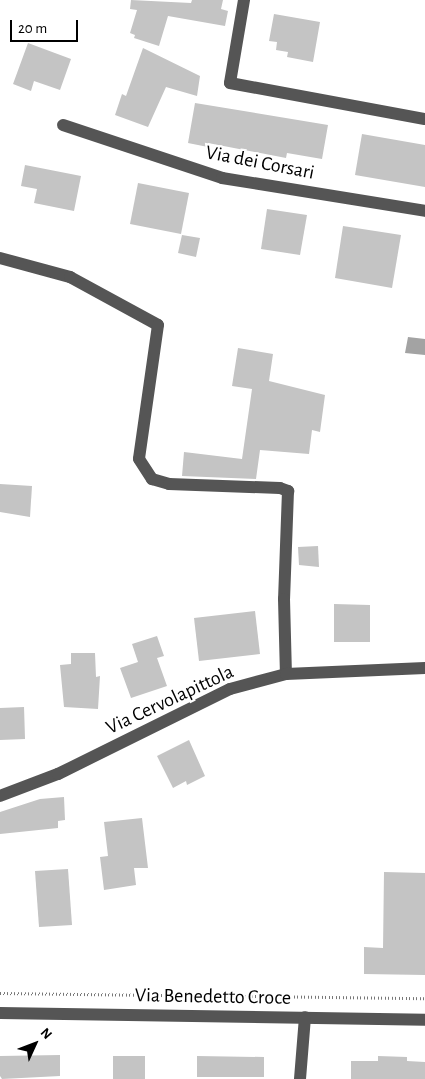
<!DOCTYPE html>
<style>
body{margin:0}
#map{position:relative;width:425px;height:1079px;overflow:hidden;background:#fff;font-family:"Alegreya Sans",sans-serif}
div>[style]{position:absolute}
.water>*{inset:0;background:#a3a3a3}
.building>*{inset:0;background:#c4c4c4}
.path>*{height:3px;margin-top:-1.5px;transform-origin:0;background:repeating-linear-gradient(90deg,#777 0 1px,transparent 0 3.5px)}
.minor>*{height:12px;margin:-6px;padding:0 6px;transform-origin:6px;border-radius:6px;background:#555}
span{translate:-50% -50%;white-space:nowrap;text-align:center;line-height:1.15;-webkit-text-stroke:4.5px #fff;paint-order:stroke}
.street-label{font-size:20px;color:#000}
.north{position:absolute;left:10px;top:1019px;width:50px;height:50px;-webkit-text-stroke:4px #fff;paint-order:stroke;rotate:47deg;font-size:14px;font-weight:700;line-height:20px;text-align:center;color:#000}
.north::after{content:'';display:block;margin:auto;width:18px;height:22px;background:#000;clip-path:polygon(50% 0,100% 100%,50% 72%,0 100%)}
.scale{position:absolute;left:10px;top:20px;width:68px;height:22px;box-sizing:border-box;border:2px solid #000;border-top:0;padding-left:6px;font-size:15px;line-height:18px;white-space:nowrap;color:#000;-webkit-text-stroke:4px #fff;paint-order:stroke}
</style>
<div id="map">
<div class="water">
<div style="clip-path:polygon(408px 337px,425px 339px,425px 355px,405px 353px)"></div>
</div>
<div class="building">
<div style="clip-path:polygon(131px 0,191px 3px,192px 0,223px 0,221px 9px,228px 11px,225px 26px,168px 16px,159px 46px,134px 38px,135px 35px,130px 33px,137px 10px,130px 9px)"></div>
<div style="clip-path:polygon(274px 14px,320px 22px,313px 62px,287px 57px,288px 52px,276px 50px,277px 42px,269px 41px)"></div>
<div style="clip-path:polygon(28px 43px,71px 59px,60px 90px,34px 81px,31px 91px,13px 84px)"></div>
<div style="clip-path:polygon(143px 48px,200px 76px,197px 96px,166px 87px,148px 127px,115px 115px,122px 94px,126px 96px)"></div>
<div style="clip-path:polygon(195px 103px,328px 125px,322px 159px,287px 153px,286px 158px,208px 143px,208px 147px,188px 143px)"></div>
<div style="clip-path:polygon(362px 134px,425px 145px,425px 187px,355px 175px)"></div>
<div style="clip-path:polygon(25px 165px,81px 176px,74px 211px,34px 203px,37px 189px,21px 186px)"></div>
<div style="clip-path:polygon(138px 183px,189px 193px,181px 234px,130px 224px)"></div>
<div style="clip-path:polygon(267px 209px,307px 215px,300px 255px,261px 249px)"></div>
<div style="clip-path:polygon(343px 226px,401px 235px,392px 288px,335px 278px)"></div>
<div style="clip-path:polygon(182px 235px,200px 238px,196px 257px,178px 253px)"></div>
<div style="clip-path:polygon(238px 348px,273px 354px,269px 381px,325px 395px,320px 432px,312px 430px,309px 454px,260px 450px,256px 479px,182px 476px,184px 452px,242px 459px,252px 389px,232px 386px)"></div>
<div style="clip-path:polygon(0 484px,32px 486px,30px 517px,0 512px)"></div>
<div style="clip-path:polygon(318px 546px,319px 567px,299px 565px,298px 547px)"></div>
<div style="clip-path:polygon(334px 604px,370px 605px,370px 642px,334px 642px)"></div>
<div style="clip-path:polygon(255px 611px,260px 654px,199px 661px,194px 618px)"></div>
<div style="clip-path:polygon(157px 636px,164px 656px,157px 658px,167px 686px,131px 698px,120px 668px,138px 662px,132px 644px)"></div>
<div style="clip-path:polygon(71px 653px,95px 653px,96px 677px,100px 676px,98px 709px,64px 707px,60px 665px,71px 664px)"></div>
<div style="clip-path:polygon(24px 707px,25px 739px,0 740px,0 708px)"></div>
<div style="clip-path:polygon(189px 740px,205px 776px,187px 785px,186px 781px,173px 788px,157px 756px)"></div>
<div style="clip-path:polygon(64px 797px,65px 820px,58px 821px,58px 828px,0 834px,0 812px,40px 799px)"></div>
<div style="clip-path:polygon(142px 818px,148px 868px,134px 868px,136px 885px,104px 890px,100px 857px,108px 856px,104px 822px)"></div>
<div style="clip-path:polygon(68px 869px,72px 925px,39px 927px,35px 871px)"></div>
<div style="clip-path:polygon(384px 872px,425px 873px,425px 975px,364px 974px,364px 947px,383px 948px)"></div>
<div style="clip-path:polygon(60px 1055px,60px 1076px,2px 1079px,0 1076px,0 1056px)"></div>
<div style="clip-path:polygon(113px 1056px,145px 1056px,145px 1079px,113px 1079px)"></div>
<div style="clip-path:polygon(197px 1056px,264px 1057px,264px 1077px,197px 1077px)"></div>
<div style="clip-path:polygon(378px 1056px,407px 1057px,407px 1061px,425px 1062px,425px 1079px,351px 1079px,351px 1061px,378px 1061px)"></div>
</div>
<div class="path">
<div style="left:0;top:993px;width:425px;rotate:0.7deg"></div>
</div>
<div class="minor">
<div style="left:244px;top:0;width:84px;rotate:99.6deg"></div>
<div style="left:230px;top:83px;width:198px;rotate:10.5deg"></div>
<div style="left:63px;top:125px;width:168px;rotate:18.4deg"></div>
<div style="left:222px;top:178px;width:206px;rotate:9.2deg"></div>
<div style="left:0;top:258px;width:73px;rotate:15.2deg"></div>
<div style="left:70px;top:277px;width:100px;rotate:28.6deg"></div>
<div style="left:158px;top:325px;width:135px;rotate:98.1deg"></div>
<div style="left:139px;top:459px;width:24px;rotate:57deg"></div>
<div style="left:152px;top:479px;width:18px;rotate:16deg"></div>
<div style="left:169px;top:484px;width:111px;rotate:2.1deg"></div>
<div style="left:280px;top:488px;width:9px;rotate:21deg"></div>
<div style="left:288px;top:491px;width:108px;rotate:92.1deg"></div>
<div style="left:284px;top:599px;width:75px;rotate:88.5deg"></div>
<div style="left:0;top:796px;width:62px;rotate:-20.8deg"></div>
<div style="left:58px;top:774px;width:192px;rotate:-26.3deg"></div>
<div style="left:230px;top:689px;width:58px;rotate:-15deg"></div>
<div style="left:286px;top:674px;width:139px;rotate:-2.5deg"></div>
<div style="left:0;top:1013px;width:425px;rotate:0.9deg"></div>
<div style="left:300px;top:1079px;width:62px;rotate:-85.4deg"></div>
</div>
<div class="street-label">
<span style="left:260px;top:163px;rotate:11deg">Via dei Corsari</span>
<span style="left:170px;top:700px;rotate:-25deg">Via Cervolapittola</span>
<span style="left:213px;top:997px;rotate:1deg">Via Benedetto Croce</span>
</div>
<div class="north">N</div>
<div class="scale">20 m</div>
</div>
